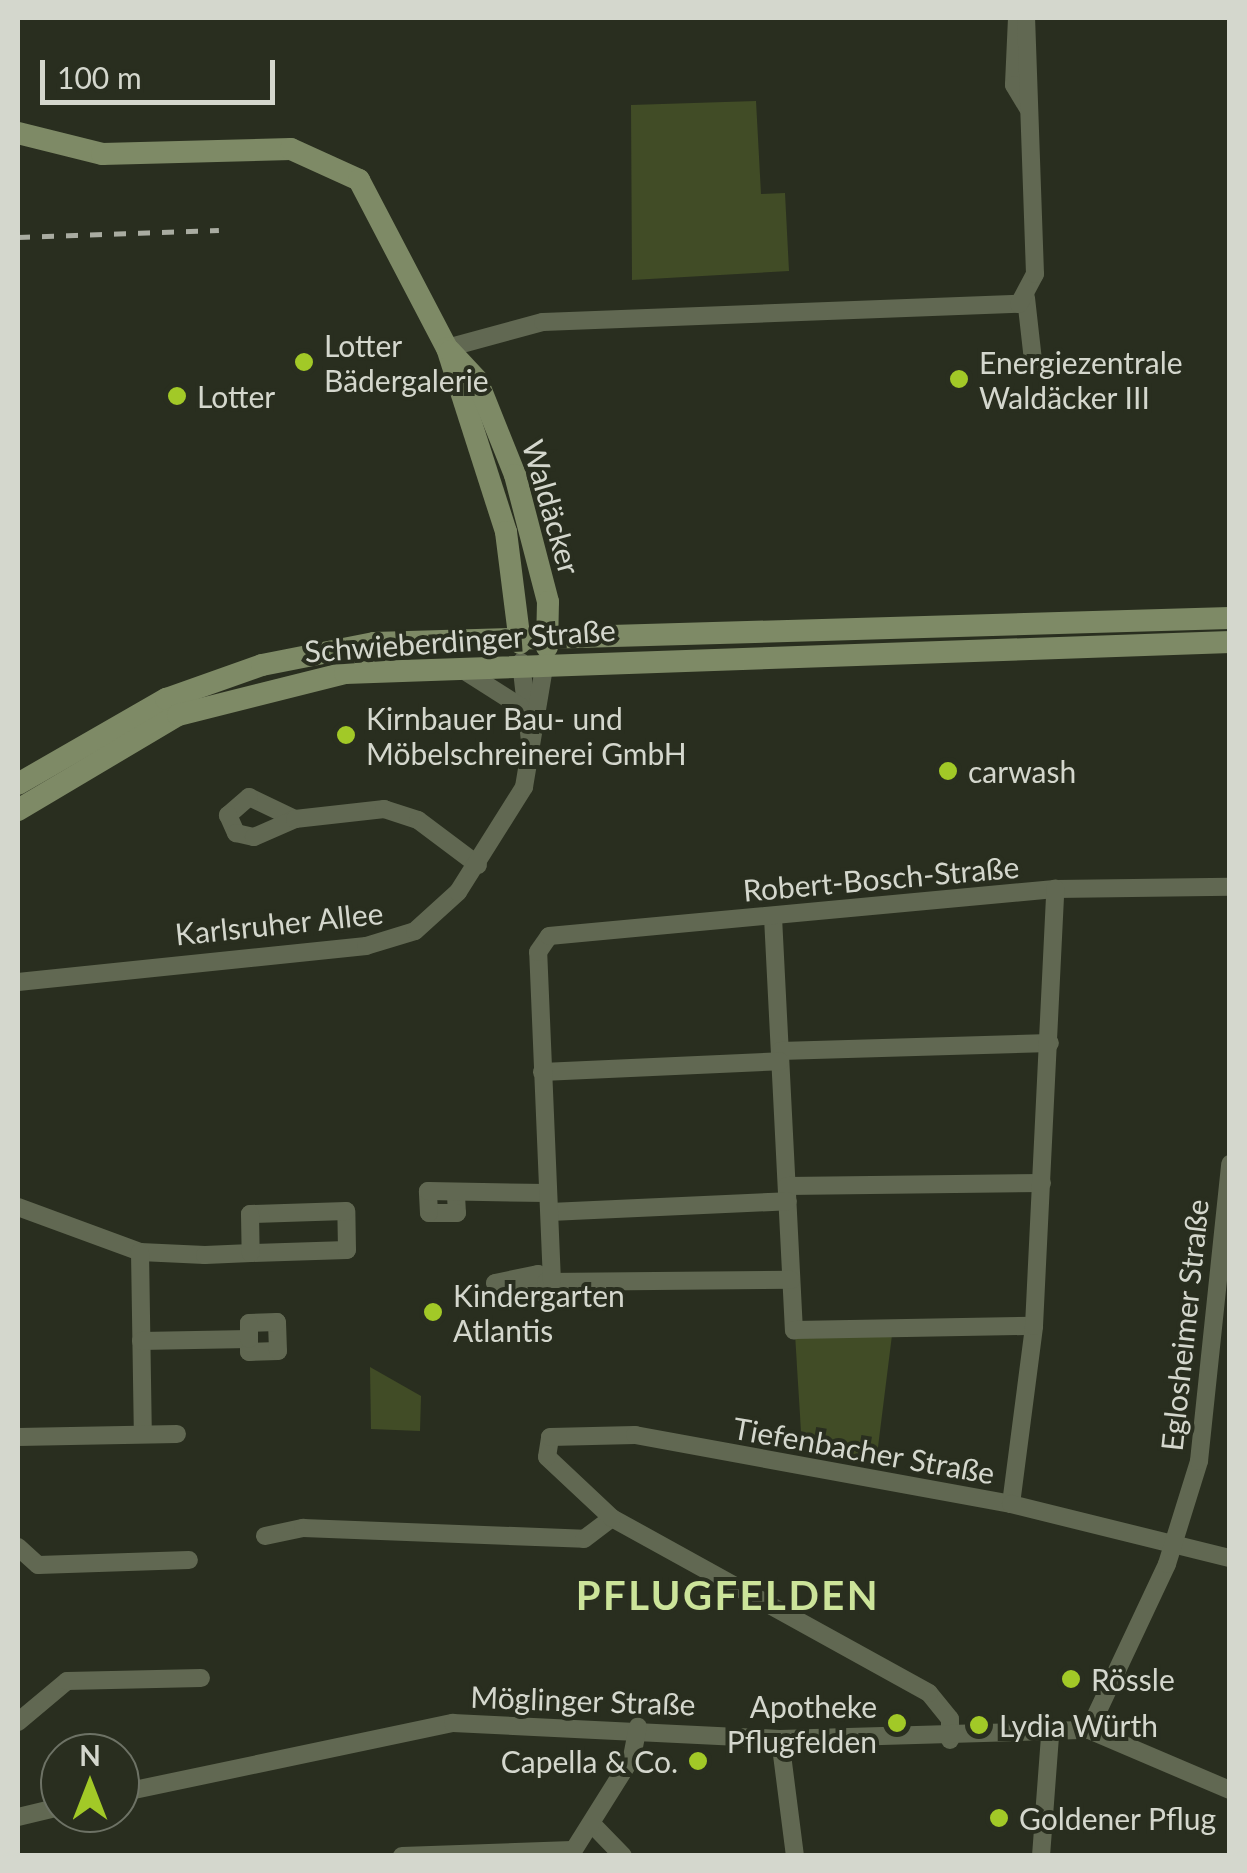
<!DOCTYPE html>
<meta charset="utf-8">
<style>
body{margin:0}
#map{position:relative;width:1247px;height:1873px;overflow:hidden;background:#292e1f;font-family:Lato,sans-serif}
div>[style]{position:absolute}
.green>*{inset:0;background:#414c26}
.street>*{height:18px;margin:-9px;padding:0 9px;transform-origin:9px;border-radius:9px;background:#616852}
.secondary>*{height:22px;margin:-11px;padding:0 11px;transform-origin:11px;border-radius:11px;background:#7e8a66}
.rail>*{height:5px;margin-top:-2.5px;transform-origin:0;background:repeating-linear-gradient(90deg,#a9aca1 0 12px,transparent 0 24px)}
.dots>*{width:28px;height:28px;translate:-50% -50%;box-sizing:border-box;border:5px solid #292e1f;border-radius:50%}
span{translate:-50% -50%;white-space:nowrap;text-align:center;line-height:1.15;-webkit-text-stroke:8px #292e1f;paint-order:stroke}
.poi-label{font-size:30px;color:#d4d7cd}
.left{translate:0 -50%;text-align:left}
.right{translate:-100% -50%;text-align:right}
.street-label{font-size:30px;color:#d4d7cd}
.district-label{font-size:40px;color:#cce49a;font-weight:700;letter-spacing:2.5px}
.frame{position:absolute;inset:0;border:20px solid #d4d7cd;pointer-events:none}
.north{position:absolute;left:40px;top:1733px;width:100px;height:100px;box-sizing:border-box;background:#292e1f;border:2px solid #6d7265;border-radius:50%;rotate:0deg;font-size:28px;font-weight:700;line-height:40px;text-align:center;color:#d4d7cd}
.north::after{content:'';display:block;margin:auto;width:35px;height:45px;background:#a2c927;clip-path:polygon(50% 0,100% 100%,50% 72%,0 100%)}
.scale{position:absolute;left:40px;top:60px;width:235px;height:45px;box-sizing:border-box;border:5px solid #d4d7cd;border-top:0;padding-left:12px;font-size:30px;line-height:35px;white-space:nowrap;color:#d4d7cd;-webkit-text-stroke:8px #292e1f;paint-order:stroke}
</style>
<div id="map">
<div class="green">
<div style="clip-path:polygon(756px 101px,761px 194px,785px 193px,789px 271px,632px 280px,631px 105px)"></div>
<div style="clip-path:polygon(795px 1334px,892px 1335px,876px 1463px,802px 1448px)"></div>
<div style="clip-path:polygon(370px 1367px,421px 1396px,420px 1431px,371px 1429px)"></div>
</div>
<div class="street">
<div style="left:1017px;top:18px;width:67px;rotate:92.6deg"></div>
<div style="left:1014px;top:85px;width:27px;rotate:59deg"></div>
<div style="left:1026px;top:298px;width:71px;rotate:83.6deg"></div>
<div style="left:447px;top:348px;width:99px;rotate:-15.2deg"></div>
<div style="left:543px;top:322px;width:476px;rotate:-2.2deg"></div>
<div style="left:1019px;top:304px;width:34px;rotate:-62deg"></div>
<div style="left:1035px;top:274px;width:256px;rotate:-92deg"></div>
<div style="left:521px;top:662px;width:89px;rotate:83.5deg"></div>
<div style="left:463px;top:670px;width:69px;rotate:32.5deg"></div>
<div style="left:295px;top:819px;width:51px;rotate:-154.4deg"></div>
<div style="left:249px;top:797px;width:28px;rotate:139deg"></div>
<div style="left:228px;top:815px;width:20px;rotate:66deg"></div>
<div style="left:236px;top:833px;width:18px;rotate:13deg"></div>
<div style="left:254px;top:837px;width:45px;rotate:-23.7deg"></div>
<div style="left:295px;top:819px;width:90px;rotate:-6.4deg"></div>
<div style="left:384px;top:809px;width:36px;rotate:18deg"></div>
<div style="left:418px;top:820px;width:75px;rotate:36.9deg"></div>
<div style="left:773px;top:917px;width:414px;rotate:87.1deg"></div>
<div style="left:794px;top:1330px;width:240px;rotate:-1deg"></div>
<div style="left:18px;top:982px;width:350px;rotate:-5.9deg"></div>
<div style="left:366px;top:946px;width:51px;rotate:-17deg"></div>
<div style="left:415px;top:931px;width:58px;rotate:-42.2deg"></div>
<div style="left:458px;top:892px;width:124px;rotate:-57.8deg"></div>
<div style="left:524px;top:787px;width:128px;rotate:-80.5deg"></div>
<div style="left:780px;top:1051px;width:270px;rotate:-1.7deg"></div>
<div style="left:542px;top:1072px;width:238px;rotate:-2.6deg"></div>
<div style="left:787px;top:1186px;width:255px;rotate:-0.7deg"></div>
<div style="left:456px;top:1195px;width:18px;rotate:87deg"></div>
<div style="left:457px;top:1213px;width:28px;rotate:180deg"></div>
<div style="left:429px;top:1213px;width:22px;rotate:-93deg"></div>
<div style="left:428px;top:1191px;width:119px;rotate:1deg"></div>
<div style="left:18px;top:1207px;width:130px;rotate:20.2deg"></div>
<div style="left:140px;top:1252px;width:65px;rotate:2.6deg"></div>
<div style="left:205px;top:1255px;width:46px;rotate:-2.5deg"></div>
<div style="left:251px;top:1253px;width:96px;rotate:-1.8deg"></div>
<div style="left:347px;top:1250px;width:39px;rotate:-91deg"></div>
<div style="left:346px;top:1211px;width:96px;rotate:178.2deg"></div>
<div style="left:250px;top:1214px;width:39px;rotate:89deg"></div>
<div style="left:550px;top:1212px;width:238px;rotate:-2.6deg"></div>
<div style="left:140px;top:1252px;width:182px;rotate:89.1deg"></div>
<div style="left:538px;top:1274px;width:11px;rotate:45deg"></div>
<div style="left:546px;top:1282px;width:13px;rotate:129deg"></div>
<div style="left:538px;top:1292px;width:34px;rotate:178deg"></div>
<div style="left:504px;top:1293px;width:13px;rotate:-132deg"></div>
<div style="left:495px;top:1283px;width:44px;rotate:-11.8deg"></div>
<div style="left:546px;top:1282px;width:245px;rotate:-0.5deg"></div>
<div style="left:552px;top:1282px;width:330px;rotate:-92.4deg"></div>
<div style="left:538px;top:952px;width:19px;rotate:-55deg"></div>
<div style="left:549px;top:936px;width:508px;rotate:-5.31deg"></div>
<div style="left:1055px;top:889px;width:175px;rotate:-0.7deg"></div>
<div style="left:141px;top:1341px;width:108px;rotate:-1.1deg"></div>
<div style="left:249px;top:1339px;width:13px;rotate:90deg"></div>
<div style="left:249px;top:1352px;width:29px;rotate:-2deg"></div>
<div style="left:278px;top:1351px;width:29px;rotate:-92deg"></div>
<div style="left:277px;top:1322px;width:28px;rotate:178deg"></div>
<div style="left:249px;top:1323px;width:16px;rotate:90deg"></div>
<div style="left:18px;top:1437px;width:159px;rotate:-1.1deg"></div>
<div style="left:1011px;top:1504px;width:179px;rotate:-82.6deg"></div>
<div style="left:1034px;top:1326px;width:438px;rotate:-87.2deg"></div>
<div style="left:265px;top:1536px;width:39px;rotate:-12deg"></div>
<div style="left:303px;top:1528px;width:281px;rotate:2.2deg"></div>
<div style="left:584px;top:1539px;width:35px;rotate:-37deg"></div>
<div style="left:18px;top:1547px;width:27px;rotate:42deg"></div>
<div style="left:38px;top:1565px;width:151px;rotate:-1.9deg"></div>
<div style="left:18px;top:1722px;width:64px;rotate:-39.9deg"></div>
<div style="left:67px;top:1681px;width:134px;rotate:-1.3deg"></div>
<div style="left:1089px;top:1730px;width:153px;rotate:23.1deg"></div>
<div style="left:780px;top:1739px;width:118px;rotate:82.7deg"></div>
<div style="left:950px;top:1740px;width:21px;rotate:-90deg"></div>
<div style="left:950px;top:1719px;width:33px;rotate:-129deg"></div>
<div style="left:929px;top:1693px;width:362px;rotate:-151.1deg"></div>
<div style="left:612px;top:1518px;width:89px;rotate:-136.8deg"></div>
<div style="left:547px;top:1457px;width:20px;rotate:-81deg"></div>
<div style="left:550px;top:1437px;width:85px;rotate:-1.3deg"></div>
<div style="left:635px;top:1435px;width:382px;rotate:10.4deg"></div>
<div style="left:1011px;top:1504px;width:226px;rotate:13.9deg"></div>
<div style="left:120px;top:1793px;width:340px;rotate:-11.9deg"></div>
<div style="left:453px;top:1723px;width:327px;rotate:2.8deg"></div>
<div style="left:780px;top:1739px;width:309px;rotate:-1.7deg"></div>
<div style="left:1089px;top:1730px;width:183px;rotate:-64.8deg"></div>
<div style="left:1167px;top:1564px;width:108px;rotate:-72.7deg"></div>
<div style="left:1199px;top:1461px;width:299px;rotate:-84deg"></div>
<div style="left:18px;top:1817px;width:43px;rotate:-13.4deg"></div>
<div style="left:593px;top:1825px;width:43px;rotate:45.9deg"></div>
<div style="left:402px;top:1856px;width:170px;rotate:-2deg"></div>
<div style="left:570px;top:1856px;width:117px;rotate:-57.9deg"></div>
<div style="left:632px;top:1757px;width:31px;rotate:-79deg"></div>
<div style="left:1041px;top:1856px;width:120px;rotate:-85.7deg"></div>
</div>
<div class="secondary">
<div style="left:18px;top:133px;width:87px;rotate:14deg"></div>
<div style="left:102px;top:154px;width:189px;rotate:-1.5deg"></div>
<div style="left:291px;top:149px;width:75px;rotate:24.5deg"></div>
<div style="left:359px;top:180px;width:190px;rotate:62.4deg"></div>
<div style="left:447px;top:348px;width:193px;rotate:72.2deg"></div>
<div style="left:506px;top:532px;width:112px;rotate:82.8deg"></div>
<div style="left:450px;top:351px;width:40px;rotate:47deg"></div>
<div style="left:477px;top:380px;width:102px;rotate:68.2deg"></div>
<div style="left:515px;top:475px;width:131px;rotate:75.4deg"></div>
<div style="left:548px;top:602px;width:45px;rotate:91.3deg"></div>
<div style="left:18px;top:784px;width:171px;rotate:-29.9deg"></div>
<div style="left:166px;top:699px;width:102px;rotate:-19.5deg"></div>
<div style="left:262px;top:665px;width:114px;rotate:-11.1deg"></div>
<div style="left:374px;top:643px;width:856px;rotate:-1.67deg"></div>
<div style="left:18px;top:810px;width:186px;rotate:-30.7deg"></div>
<div style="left:178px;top:715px;width:172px;rotate:-14.1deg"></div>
<div style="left:345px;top:673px;width:886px;rotate:-2.01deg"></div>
</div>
<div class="rail">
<div style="left:18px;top:237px;width:201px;rotate:-2deg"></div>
</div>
<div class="dots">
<div style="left:304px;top:362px;background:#a2c927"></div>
<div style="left:959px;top:379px;background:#a2c927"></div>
<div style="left:177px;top:396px;background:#a2c927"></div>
<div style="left:346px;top:735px;background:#a2c927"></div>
<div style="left:948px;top:771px;background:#a2c927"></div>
<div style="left:433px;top:1312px;background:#a2c927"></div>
<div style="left:1071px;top:1679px;background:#a2c927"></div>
<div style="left:897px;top:1723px;background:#a2c927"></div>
<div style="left:979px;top:1725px;background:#a2c927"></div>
<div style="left:698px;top:1761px;background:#a2c927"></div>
<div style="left:999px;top:1818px;background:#a2c927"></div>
</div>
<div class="poi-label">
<span class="left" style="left:324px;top:362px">Lotter<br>Bädergalerie</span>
<span class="left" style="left:979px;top:379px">Energiezentrale<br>Waldäcker III</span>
<span class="left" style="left:197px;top:396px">Lotter</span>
<span class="left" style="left:366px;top:735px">Kirnbauer Bau- und<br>Möbelschreinerei GmbH</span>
<span class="left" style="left:968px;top:771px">carwash</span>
<span class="left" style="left:453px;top:1312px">Kindergarten<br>Atlantis</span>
<span class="left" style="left:1091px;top:1679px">Rössle</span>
<span class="right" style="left:877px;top:1723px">Apotheke<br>Pflugfelden</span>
<span class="left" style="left:999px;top:1725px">Lydia Würth</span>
<span class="right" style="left:678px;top:1761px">Capella &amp; Co.</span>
<span class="left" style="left:1019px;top:1818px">Goldener Pflug</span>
</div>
<div class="street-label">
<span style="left:552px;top:507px;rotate:74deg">Waldäcker</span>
<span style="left:460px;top:640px;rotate:-4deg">Schwieberdinger Straße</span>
<span style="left:881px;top:878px;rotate:-5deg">Robert-Bosch-Straße</span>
<span style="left:279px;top:923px;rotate:-6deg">Karlsruher Allee</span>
<span style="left:1184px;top:1325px;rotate:-84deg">Eglosheimer Straße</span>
<span style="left:864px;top:1450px;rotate:10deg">Tiefenbacher Straße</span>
<span style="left:583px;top:1700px;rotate:2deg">Möglinger Straße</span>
</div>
<div class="district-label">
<span style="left:728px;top:1595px">PFLUGFELDEN</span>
</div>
<div class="frame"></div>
<div class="north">N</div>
<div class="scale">100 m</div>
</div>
